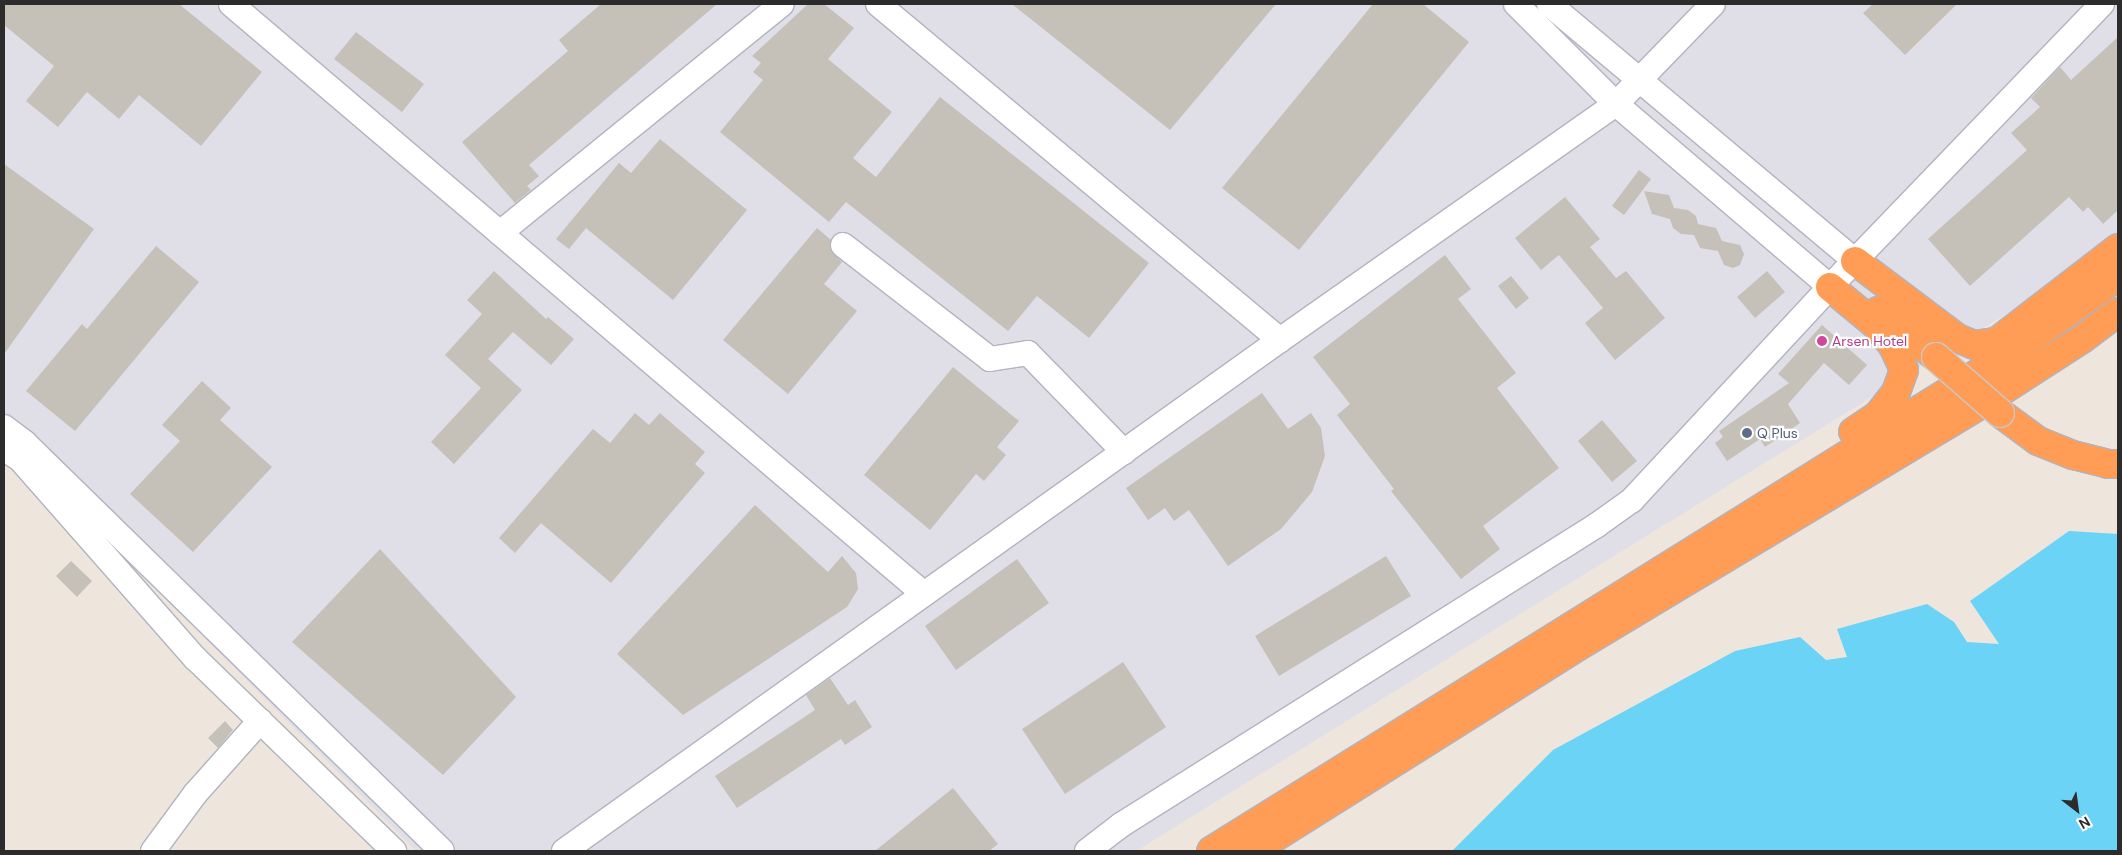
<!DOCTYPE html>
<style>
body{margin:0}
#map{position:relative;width:2122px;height:855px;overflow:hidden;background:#eee6dd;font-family:"DM Sans",sans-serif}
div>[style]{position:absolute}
.industrial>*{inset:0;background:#e0dee6}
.water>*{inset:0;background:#6ad3f6}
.building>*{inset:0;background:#c6c1b8}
.roads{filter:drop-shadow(1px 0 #b1b4c0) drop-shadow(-1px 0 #b1b4c0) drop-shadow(0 1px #b1b4c0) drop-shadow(0 -1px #b1b4c0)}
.minor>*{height:24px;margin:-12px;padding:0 12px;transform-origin:12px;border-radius:12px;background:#fff}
.highway>*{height:28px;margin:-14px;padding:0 14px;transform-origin:14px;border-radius:14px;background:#ff9d57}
.bridges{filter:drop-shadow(1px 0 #c8c8c8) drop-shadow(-1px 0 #c8c8c8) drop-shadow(0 1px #c8c8c8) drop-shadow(0 -1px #c8c8c8)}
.highway-bridge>*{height:28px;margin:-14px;padding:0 14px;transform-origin:14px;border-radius:14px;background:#ff9d57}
.dots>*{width:14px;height:14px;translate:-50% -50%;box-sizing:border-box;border:2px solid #fff;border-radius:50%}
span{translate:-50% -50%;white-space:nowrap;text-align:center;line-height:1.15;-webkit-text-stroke:4.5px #fff;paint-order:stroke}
.hotel-label{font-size:14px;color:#b23c85}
.left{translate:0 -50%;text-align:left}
.service-label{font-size:14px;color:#4e5e75}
.frame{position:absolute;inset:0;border:5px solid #2c2c2c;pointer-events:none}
.north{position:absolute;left:2052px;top:785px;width:50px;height:50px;-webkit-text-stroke:4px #fff;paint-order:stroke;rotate:150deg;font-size:14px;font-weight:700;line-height:20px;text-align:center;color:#2c2c2c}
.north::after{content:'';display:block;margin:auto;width:18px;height:22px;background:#2c2c2c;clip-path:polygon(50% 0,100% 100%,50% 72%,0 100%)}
</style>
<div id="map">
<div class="industrial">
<div style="clip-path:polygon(4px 4px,2118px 4px,2118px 235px,2053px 285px,1136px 851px,416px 851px,14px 445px,4px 437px)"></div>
</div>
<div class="water">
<div style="clip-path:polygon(2069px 531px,2118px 534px,2118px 851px,1452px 851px,1553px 750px,1735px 651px,1800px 637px,1826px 660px,1847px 657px,1837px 629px,1927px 604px,1954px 622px,1967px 642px,1999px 644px,1970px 601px)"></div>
</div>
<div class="building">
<div style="clip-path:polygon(4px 4px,179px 4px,262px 72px,201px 146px,139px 95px,119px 119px,87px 92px,58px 127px,26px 101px,54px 66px,4px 25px)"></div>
<div style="clip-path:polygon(601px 4px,717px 4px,529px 165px,539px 176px,527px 186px,531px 190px,515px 203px,462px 142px,568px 51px,559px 40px)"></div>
<div style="clip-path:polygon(808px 4px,824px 4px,854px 28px,828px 59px,892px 112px,853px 158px,876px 177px,940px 97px,1149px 263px,1089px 338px,1037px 296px,1008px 331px,846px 202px,829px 222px,720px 132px,763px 80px,753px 72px,761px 63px,752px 56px)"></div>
<div style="clip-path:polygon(1012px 4px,1276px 4px,1170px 130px)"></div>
<div style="clip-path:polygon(1373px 4px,1423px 4px,1469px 42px,1299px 250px,1222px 188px)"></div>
<div style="clip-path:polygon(1873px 4px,1957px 4px,1905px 55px,1863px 13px)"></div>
<div style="clip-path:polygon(356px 32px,424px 84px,402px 112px,334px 59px)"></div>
<div style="clip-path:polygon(2118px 37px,2118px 210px,2103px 224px,2088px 207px,2083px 212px,2069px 197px,1970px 286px,1928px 239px,2027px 150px,2011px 133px,2040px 107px,2031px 98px,2060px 67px,2071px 80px)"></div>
<div style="clip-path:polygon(660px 139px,747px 210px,673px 300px,586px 228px,569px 249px,556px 239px,619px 163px,631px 173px)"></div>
<div style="clip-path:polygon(4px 164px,94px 229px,4px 354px)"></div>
<div style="clip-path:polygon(1639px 170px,1651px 179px,1624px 215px,1612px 206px)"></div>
<div style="clip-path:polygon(1644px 191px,1669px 195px,1674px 208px,1688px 210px,1696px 216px,1698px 224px,1716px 228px,1722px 241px,1740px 245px,1744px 254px,1740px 265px,1733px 268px,1724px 265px,1718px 251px,1700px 248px,1694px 235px,1681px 234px,1673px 228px,1670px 219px,1652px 214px)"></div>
<div style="clip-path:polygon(1565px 197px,1600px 239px,1590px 247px,1616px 278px,1626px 271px,1665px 318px,1615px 360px,1585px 323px,1603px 308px,1559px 255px,1541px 270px,1515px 238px)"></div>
<div style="clip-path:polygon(817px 228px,831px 240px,831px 251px,842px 262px,824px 284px,857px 311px,788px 394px,723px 340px)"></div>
<div style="clip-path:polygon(156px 246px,199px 282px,75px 431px,26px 391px,82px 324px,87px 329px)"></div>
<div style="clip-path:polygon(1445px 255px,1471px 289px,1458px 299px,1516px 373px,1497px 388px,1559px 468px,1483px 526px,1500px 549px,1461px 579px,1391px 491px,1394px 489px,1337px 415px,1350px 404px,1313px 357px)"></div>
<div style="clip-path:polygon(494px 271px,546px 319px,548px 317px,574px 339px,551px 365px,513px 332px,488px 359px,522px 390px,454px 464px,431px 442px,481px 388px,445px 355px,482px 314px,467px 300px)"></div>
<div style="clip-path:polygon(1767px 271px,1785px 292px,1755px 318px,1737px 297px)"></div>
<div style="clip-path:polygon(1511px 276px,1529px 298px,1516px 309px,1498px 286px)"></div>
<div style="clip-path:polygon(1822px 325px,1867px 365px,1849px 385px,1824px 363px,1788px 404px,1800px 423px,1765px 447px,1760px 439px,1727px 461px,1715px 443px,1723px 437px,1719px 431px,1789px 383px,1778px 374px)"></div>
<div style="clip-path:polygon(953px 367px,1019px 421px,997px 447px,1006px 455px,984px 481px,976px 474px,930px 530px,864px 475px)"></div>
<div style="clip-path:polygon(202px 381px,231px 408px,220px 420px,272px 467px,193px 552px,130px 494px,180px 441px,162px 425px)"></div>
<div style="clip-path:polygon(1262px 393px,1288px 429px,1311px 413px,1321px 428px,1325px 456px,1312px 492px,1281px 529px,1228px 566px,1189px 510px,1174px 521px,1165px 508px,1148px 520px,1126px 488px)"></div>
<div style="clip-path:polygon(635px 413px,649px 425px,660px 413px,705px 452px,695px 464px,705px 473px,611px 583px,541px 523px,515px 553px,499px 538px,593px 429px,610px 443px)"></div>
<div style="clip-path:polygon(1602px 420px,1637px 461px,1612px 482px,1578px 441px)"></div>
<div style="clip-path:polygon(755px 505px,828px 572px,842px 556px,856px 573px,858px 589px,847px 607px,683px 715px,617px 654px)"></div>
<div style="clip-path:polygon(380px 549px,516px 697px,443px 775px,292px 642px)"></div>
<div style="clip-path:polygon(1386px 556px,1411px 596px,1279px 676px,1255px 636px)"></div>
<div style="clip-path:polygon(1017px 559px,1049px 603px,956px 670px,925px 626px)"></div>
<div style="clip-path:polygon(71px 561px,92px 581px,77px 597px,56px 576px)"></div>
<div style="clip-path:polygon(1123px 662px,1166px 727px,1065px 794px,1022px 729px)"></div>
<div style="clip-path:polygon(830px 678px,848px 705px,855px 700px,872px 727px,845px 745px,841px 739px,737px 808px,715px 776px,815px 710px,806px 695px)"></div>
<div style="clip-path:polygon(225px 721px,233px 730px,218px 748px,208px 738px)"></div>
<div style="clip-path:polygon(953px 788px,998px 844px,989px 851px,875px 851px)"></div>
</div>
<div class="roads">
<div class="minor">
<div style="left:231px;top:4px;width:910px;rotate:40.41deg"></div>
<div style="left:878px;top:4px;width:524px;rotate:39.89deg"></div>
<div style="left:1516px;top:4px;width:141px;rotate:45deg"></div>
<div style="left:1616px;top:104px;width:282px;rotate:40.5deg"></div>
<div style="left:1549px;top:4px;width:400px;rotate:40deg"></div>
<div style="left:500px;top:233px;width:363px;rotate:-39.1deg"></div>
<div style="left:843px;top:245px;width:186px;rotate:37.8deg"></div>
<div style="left:990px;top:359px;width:38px;rotate:-9deg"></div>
<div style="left:1028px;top:353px;width:138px;rotate:45.9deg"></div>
<div style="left:4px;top:427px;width:26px;rotate:37deg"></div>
<div style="left:25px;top:443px;width:583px;rotate:44.37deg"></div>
<div style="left:4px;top:449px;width:19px;rotate:32deg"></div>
<div style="left:20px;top:459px;width:266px;rotate:48.7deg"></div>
<div style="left:196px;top:659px;width:276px;rotate:44.1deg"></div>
<div style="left:153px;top:851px;width:71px;rotate:-53.6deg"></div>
<div style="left:195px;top:794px;width:98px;rotate:-48.3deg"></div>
<div style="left:564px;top:851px;width:880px;rotate:-35.51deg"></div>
<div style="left:1280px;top:340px;width:411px;rotate:-35.1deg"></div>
<div style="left:1616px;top:104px;width:139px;rotate:-45.9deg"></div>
<div style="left:1087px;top:851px;width:43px;rotate:-37.4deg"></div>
<div style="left:1121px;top:825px;width:563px;rotate:-32.22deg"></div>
<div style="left:1597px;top:525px;width:43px;rotate:-35.5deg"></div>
<div style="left:1632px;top:500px;width:311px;rotate:-47.1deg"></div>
<div style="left:1844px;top:272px;width:372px;rotate:-46.1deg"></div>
</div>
<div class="highway">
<div style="left:1855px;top:261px;width:128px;rotate:37deg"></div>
<div style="left:1957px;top:338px;width:18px;rotate:22deg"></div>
<div style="left:1974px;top:345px;width:22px;rotate:-8deg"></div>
<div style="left:1996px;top:342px;width:154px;rotate:-37.6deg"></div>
<div style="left:1830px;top:287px;width:60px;rotate:39.6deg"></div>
<div style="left:1876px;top:325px;width:27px;rotate:51deg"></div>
<div style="left:1893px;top:346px;width:26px;rotate:65deg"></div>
<div style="left:1904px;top:370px;width:23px;rotate:110deg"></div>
<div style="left:1896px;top:392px;width:29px;rotate:128deg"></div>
<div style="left:1878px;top:415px;width:30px;rotate:146deg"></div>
<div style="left:1878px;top:311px;width:74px;rotate:38.4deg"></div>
<div style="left:2000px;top:413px;width:47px;rotate:36.4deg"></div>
<div style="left:2038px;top:441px;width:38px;rotate:22deg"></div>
<div style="left:2073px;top:455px;width:36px;rotate:14deg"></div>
<div style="left:2108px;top:464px;width:10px"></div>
<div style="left:1211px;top:851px;width:944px;rotate:-31.92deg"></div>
<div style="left:2012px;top:352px;width:130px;rotate:-35.6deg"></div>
<div style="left:1253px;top:851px;width:377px;rotate:-32.2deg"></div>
<div style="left:1572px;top:650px;width:480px;rotate:-31deg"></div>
<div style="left:1983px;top:403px;width:118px;rotate:-32.9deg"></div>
<div style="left:2082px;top:339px;width:45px;rotate:-36.9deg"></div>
</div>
</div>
<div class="bridges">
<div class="highway-bridge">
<div style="left:1936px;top:357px;width:85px;rotate:41.2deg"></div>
</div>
</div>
<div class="dots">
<div style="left:1822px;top:341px;background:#d1479c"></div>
<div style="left:1747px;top:433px;background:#5c6f8a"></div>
</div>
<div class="hotel-label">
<span class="left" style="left:1832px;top:341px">Arsen Hotel</span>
</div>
<div class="service-label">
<span class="left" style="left:1757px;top:433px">Q Plus</span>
</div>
<div class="frame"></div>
<div class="north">N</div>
</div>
